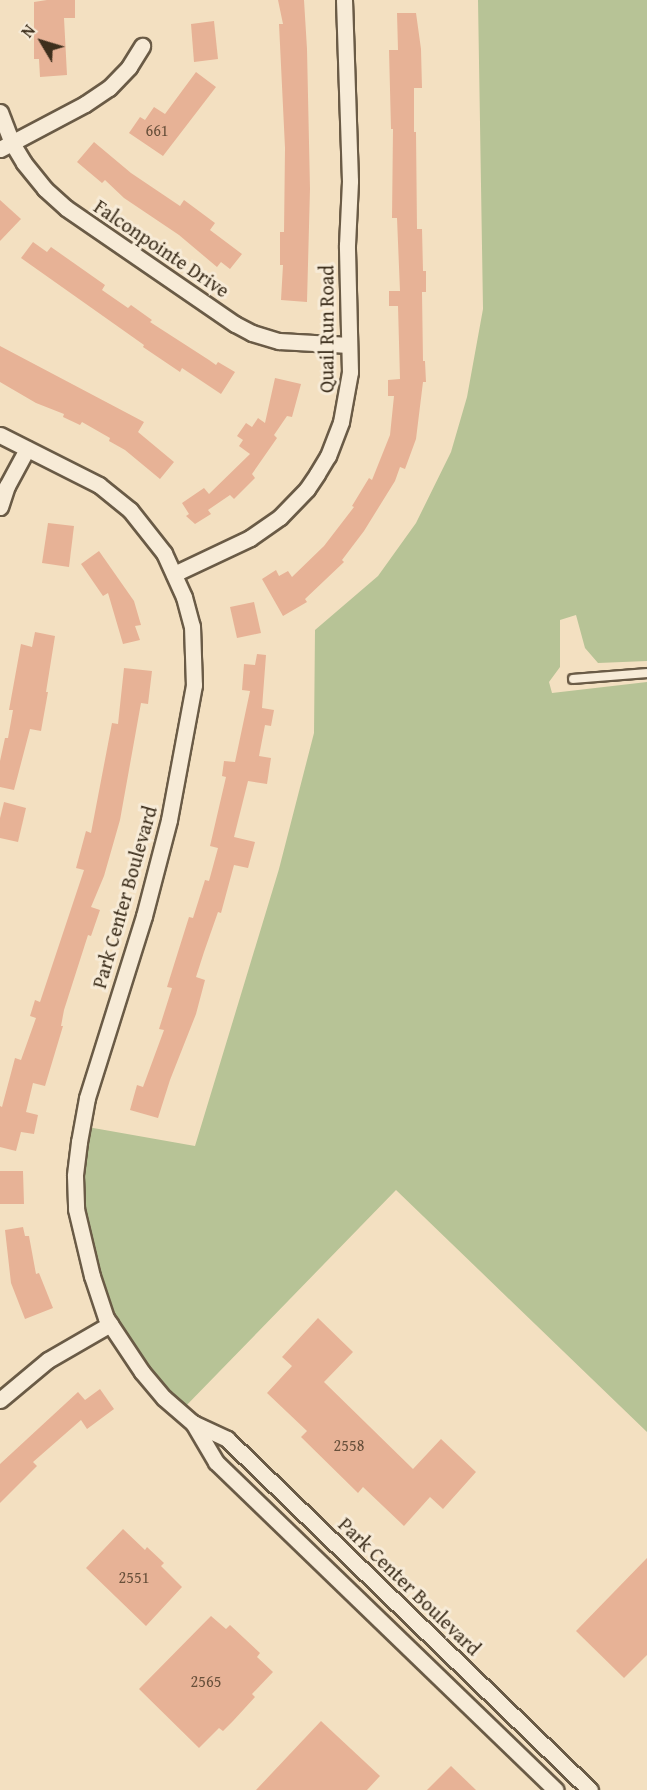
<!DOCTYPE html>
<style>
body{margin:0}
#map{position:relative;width:647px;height:1790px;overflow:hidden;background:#f3e0c1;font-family:"Gentium Book Plus",serif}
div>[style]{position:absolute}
.green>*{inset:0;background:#b7c396}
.building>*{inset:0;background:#e7b296}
.roads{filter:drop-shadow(2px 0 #6a5b46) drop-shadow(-2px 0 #6a5b46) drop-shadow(0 2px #6a5b46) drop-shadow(0 -2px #6a5b46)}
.service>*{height:8px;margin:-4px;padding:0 4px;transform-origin:4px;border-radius:4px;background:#f7ebd7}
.minor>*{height:15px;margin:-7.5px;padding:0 7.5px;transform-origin:7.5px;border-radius:7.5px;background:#f7ebd7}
span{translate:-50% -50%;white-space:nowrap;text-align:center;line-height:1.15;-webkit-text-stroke:6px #f7ebd7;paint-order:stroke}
.number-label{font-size:16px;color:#68503b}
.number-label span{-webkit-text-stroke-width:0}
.street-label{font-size:20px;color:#3d2f1d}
.north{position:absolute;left:12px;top:12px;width:60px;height:60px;-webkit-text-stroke:4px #f7ebd7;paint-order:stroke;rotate:308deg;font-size:16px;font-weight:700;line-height:24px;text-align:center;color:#3d2f1d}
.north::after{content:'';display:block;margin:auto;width:21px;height:27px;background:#3d2f1d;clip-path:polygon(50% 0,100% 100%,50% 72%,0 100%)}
</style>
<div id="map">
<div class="green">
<div style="clip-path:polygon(478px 0,647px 0,647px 661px,598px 663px,585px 648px,576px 615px,560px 620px,560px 667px,549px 682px,552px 693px,647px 682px,647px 1432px,396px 1190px,180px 1412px,119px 1340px,81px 1237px,82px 1126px,195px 1146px,279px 869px,314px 733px,315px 630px,378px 576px,416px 523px,451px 452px,467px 397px,483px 309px)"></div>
</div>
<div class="building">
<div style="clip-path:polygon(47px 0,75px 0,75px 18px,64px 18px,67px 75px,40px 77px,39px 59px,34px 59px,34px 2px)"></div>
<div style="clip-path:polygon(278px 0,304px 0,307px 49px,310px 189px,307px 302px,281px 300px,283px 265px,280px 265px,280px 232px,284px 232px,285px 148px,279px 24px,283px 24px)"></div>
<div style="clip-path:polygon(397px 13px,416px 13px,421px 49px,422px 88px,414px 88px,414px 132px,416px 132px,417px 229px,422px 229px,423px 271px,426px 271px,426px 292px,422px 292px,423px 361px,425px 361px,426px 382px,423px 382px,416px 439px,405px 469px,400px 467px,395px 481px,364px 531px,342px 560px,344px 562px,305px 599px,307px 602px,283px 616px,262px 579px,276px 570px,279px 576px,288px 571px,292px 577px,324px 546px,354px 507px,352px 506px,369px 478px,372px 480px,390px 435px,394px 396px,388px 396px,388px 380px,400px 379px,398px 306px,389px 306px,389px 291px,400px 291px,397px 218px,392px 218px,393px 129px,391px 129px,389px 50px,398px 50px)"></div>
<div style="clip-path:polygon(214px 21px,218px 59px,194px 62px,191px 24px)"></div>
<div style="clip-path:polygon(196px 72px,216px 87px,163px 156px,129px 133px,140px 117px,145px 120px,154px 107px,165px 114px)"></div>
<div style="clip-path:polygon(94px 142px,131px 173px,180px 206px,184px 200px,215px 223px,210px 230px,242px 254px,230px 269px,221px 262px,217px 267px,179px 235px,124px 198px,105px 180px,102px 183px,77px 162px)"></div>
<div style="clip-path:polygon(0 200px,21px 219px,0 241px)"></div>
<div style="clip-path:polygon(33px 242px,47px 252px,51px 247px,105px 285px,102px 290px,128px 308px,131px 305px,152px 320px,150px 322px,209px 360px,216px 365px,218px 362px,235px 372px,221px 394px,182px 368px,180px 372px,143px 347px,144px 345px,21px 258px)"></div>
<div style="clip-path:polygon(0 346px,144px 422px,138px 432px,174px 462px,160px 479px,125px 450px,109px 441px,110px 438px,82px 422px,80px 425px,63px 417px,64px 414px,36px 403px,0 382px)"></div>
<div style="clip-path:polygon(275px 378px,301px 384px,292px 417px,287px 416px,274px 435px,277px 438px,252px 474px,255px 478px,234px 499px,230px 495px,208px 510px,211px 514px,195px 524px,186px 516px,189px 514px,182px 503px,204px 488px,209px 494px,250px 454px,239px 446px,243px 440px,237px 436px,246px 423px,252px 427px,258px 418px,265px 423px)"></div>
<div style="clip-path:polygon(48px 523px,74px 526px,69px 567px,42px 563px)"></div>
<div style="clip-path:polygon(99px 551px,134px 601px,141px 625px,135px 626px,140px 640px,123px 644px,108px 593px,103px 596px,81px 564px)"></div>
<div style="clip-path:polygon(254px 602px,261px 633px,237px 638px,230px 607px)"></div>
<div style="clip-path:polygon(35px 632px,55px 636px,46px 692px,48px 692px,41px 731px,30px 729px,14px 790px,0 787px,0 761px,5px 738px,8px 738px,13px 710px,9px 710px,21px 644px,32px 647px)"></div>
<div style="clip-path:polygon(257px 654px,266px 655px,262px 708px,274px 710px,271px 726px,265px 725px,259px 756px,271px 758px,267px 784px,248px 781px,234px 837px,255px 842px,248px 868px,234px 865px,221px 913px,218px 912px,204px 952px,196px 977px,205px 980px,196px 1014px,170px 1080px,158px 1118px,130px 1110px,137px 1085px,143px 1087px,164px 1030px,159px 1029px,172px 988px,167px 987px,189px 917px,193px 918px,205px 880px,209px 881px,218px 848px,210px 846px,226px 777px,222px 776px,224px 761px,235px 762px,250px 691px,242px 690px,244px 664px,255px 665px)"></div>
<div style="clip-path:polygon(124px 668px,152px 671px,148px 704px,141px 703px,120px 820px,104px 876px,91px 907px,100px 910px,91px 936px,88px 935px,64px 1010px,61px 1026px,63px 1026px,45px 1086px,33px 1083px,26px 1112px,38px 1115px,34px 1134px,21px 1132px,16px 1151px,0 1147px,0 1106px,2px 1107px,15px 1058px,21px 1060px,36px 1018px,30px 1016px,35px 1000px,40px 1002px,84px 870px,76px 868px,86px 831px,91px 833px,112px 723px,118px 724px)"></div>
<div style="clip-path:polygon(4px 802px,26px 808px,18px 842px,0 838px,0 818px)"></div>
<div style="clip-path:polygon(0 1171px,23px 1171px,24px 1204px,0 1204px)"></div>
<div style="clip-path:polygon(23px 1227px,25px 1236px,29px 1236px,36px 1274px,39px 1273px,53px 1308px,25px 1319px,11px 1283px,5px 1230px)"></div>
<div style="clip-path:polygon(318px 1318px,353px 1352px,324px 1382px,413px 1469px,441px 1439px,476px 1472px,443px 1509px,430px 1497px,404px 1526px,363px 1487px,358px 1493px,301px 1437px,307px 1431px,267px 1393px,292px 1366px,282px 1357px)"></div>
<div style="clip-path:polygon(100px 1389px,114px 1409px,87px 1429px,81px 1420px,33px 1462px,37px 1466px,0 1503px,0 1464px,78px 1392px,85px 1400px)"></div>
<div style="clip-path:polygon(123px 1529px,145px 1550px,147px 1547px,164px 1563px,161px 1566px,182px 1587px,146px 1626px,86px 1568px)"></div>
<div style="clip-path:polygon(647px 1558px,647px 1655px,624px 1678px,576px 1631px)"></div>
<div style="clip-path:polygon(211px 1616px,226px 1629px,230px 1625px,260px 1653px,257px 1657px,273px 1672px,252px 1694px,255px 1697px,233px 1721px,223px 1731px,219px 1728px,199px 1748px,139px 1689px)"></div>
<div style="clip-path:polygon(321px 1721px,380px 1776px,367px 1790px,256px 1790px)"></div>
<div style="clip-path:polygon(451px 1766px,476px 1790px,427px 1790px)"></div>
</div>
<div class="roads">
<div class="service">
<div style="left:573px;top:679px;width:74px;rotate:-4.6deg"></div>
</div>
<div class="minor">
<div style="left:0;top:112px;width:33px;rotate:69deg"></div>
<div style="left:12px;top:143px;width:23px;rotate:59deg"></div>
<div style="left:24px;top:163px;width:33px;rotate:51deg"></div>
<div style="left:45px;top:189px;width:28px;rotate:42deg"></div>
<div style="left:66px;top:208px;width:205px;rotate:34.5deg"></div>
<div style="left:235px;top:324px;width:19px;rotate:28deg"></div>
<div style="left:252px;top:333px;width:28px;rotate:17deg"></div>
<div style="left:279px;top:341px;width:70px;rotate:3.3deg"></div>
<div style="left:0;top:149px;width:96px;rotate:-27.9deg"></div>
<div style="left:85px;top:104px;width:29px;rotate:-34deg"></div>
<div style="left:109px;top:88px;width:29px;rotate:-46deg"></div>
<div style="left:129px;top:67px;width:25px;rotate:-58deg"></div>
<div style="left:0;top:435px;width:111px;rotate:26.8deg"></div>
<div style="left:99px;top:485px;width:40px;rotate:39deg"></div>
<div style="left:130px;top:510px;width:55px;rotate:51.7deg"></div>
<div style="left:164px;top:553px;width:48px;rotate:65.6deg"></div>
<div style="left:184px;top:597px;width:30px;rotate:75deg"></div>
<div style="left:192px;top:626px;width:59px;rotate:88.1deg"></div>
<div style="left:194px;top:685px;width:137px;rotate:100.5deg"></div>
<div style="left:169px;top:820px;width:99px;rotate:104.6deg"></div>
<div style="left:144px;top:916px;width:191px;rotate:107.4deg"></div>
<div style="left:87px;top:1098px;width:45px;rotate:100.3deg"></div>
<div style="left:79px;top:1142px;width:34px;rotate:97deg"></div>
<div style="left:75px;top:1176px;width:33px;rotate:88deg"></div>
<div style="left:76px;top:1209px;width:69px;rotate:76.6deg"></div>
<div style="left:92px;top:1276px;width:44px;rotate:71.6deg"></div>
<div style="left:106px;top:1318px;width:65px;rotate:56.3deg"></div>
<div style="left:142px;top:1372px;width:34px;rotate:50deg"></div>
<div style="left:164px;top:1398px;width:38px;rotate:41deg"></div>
<div style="left:193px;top:1423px;width:38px;rotate:25deg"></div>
<div style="left:227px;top:1439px;width:505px;rotate:44.04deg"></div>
<div style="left:0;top:507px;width:22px;rotate:-72deg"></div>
<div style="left:7px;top:486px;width:42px;rotate:-61.6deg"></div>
<div style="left:174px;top:574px;width:84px;rotate:-25.3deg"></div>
<div style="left:250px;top:538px;width:37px;rotate:-35deg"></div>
<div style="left:280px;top:517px;width:39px;rotate:-46deg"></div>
<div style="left:307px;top:489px;width:18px;rotate:-56deg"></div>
<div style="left:317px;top:474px;width:21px;rotate:-59deg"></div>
<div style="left:328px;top:456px;width:36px;rotate:-69deg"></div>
<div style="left:341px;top:422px;width:51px;rotate:-79.8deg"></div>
<div style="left:350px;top:372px;width:127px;rotate:-91.4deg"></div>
<div style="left:347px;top:245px;width:64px;rotate:-87.3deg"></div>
<div style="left:350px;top:181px;width:181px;rotate:-91.9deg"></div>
<div style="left:0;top:1400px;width:62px;rotate:-39.8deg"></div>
<div style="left:48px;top:1360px;width:72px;rotate:-30.1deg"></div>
<div style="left:193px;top:1423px;width:45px;rotate:59.5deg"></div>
<div style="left:216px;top:1462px;width:472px;rotate:44deg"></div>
</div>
</div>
<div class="number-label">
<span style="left:157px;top:130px">661</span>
<span style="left:349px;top:1445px">2558</span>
<span style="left:134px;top:1577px">2551</span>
<span style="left:206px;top:1681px">2565</span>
</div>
<div class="street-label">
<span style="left:162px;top:248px;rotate:34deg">Falconpointe Drive</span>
<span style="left:326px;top:329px;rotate:-90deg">Quail Run Road</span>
<span style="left:124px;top:897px;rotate:-74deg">Park Center Boulevard</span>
<span style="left:410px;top:1586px;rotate:44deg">Park Center Boulevard</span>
</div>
<div class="north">N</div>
</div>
